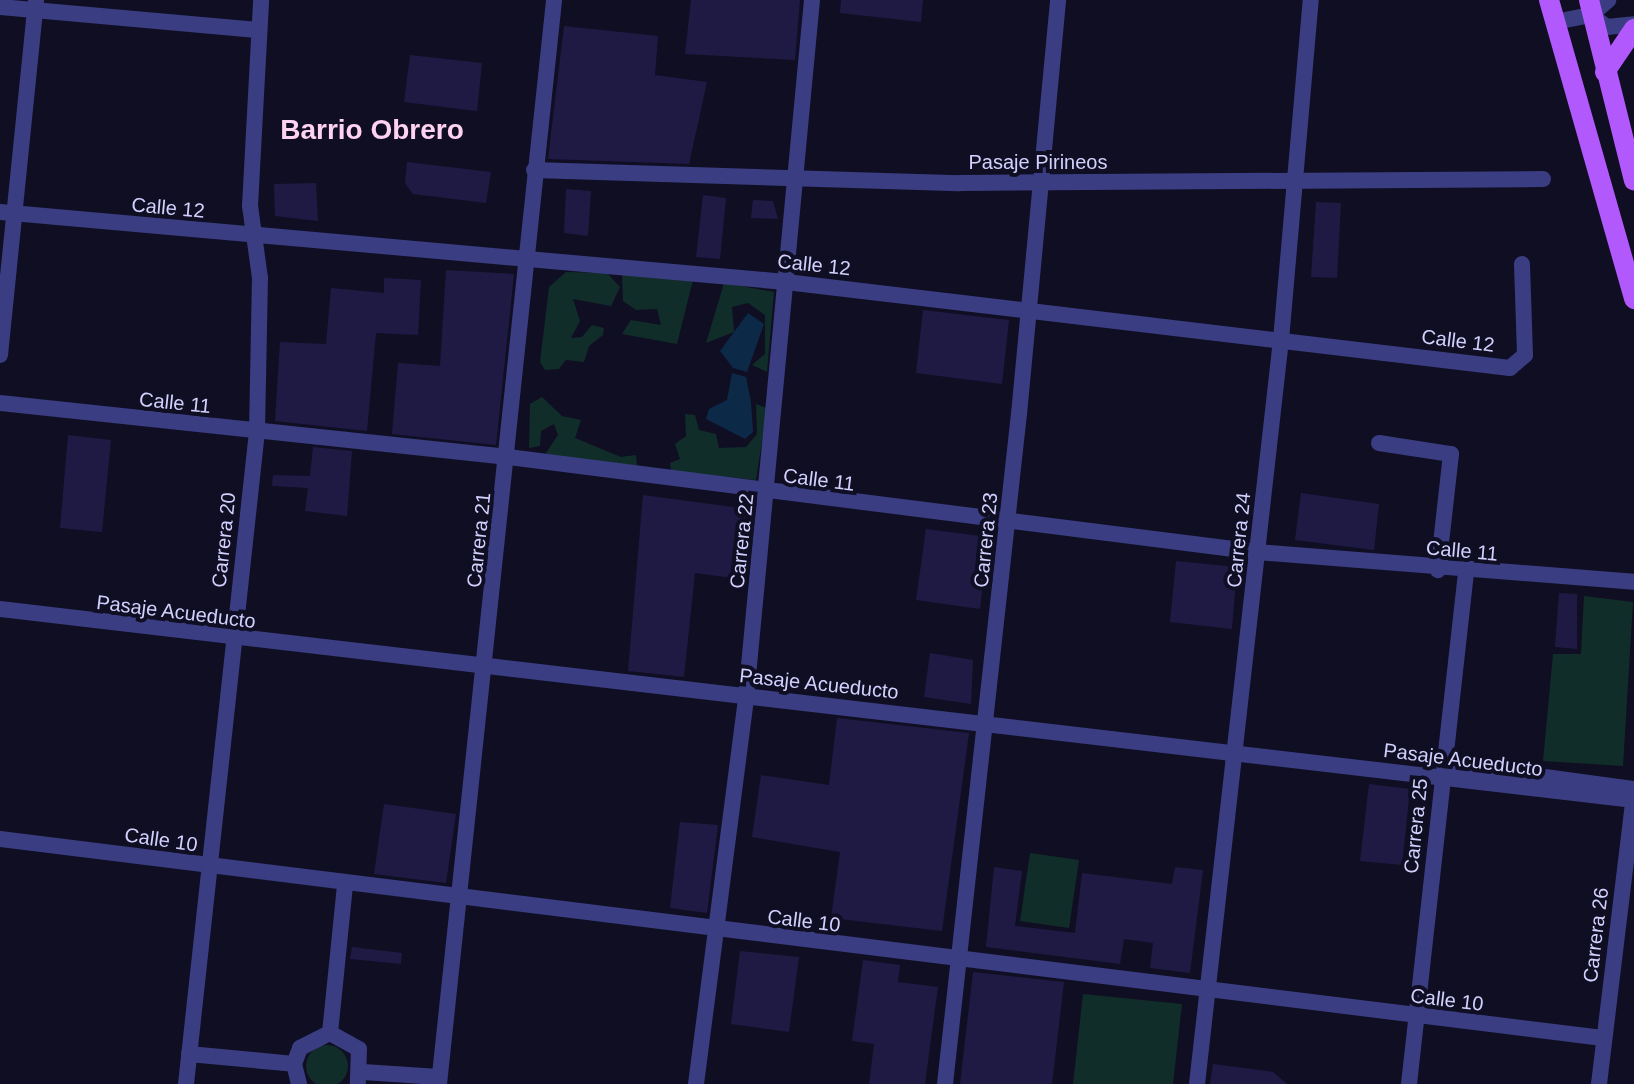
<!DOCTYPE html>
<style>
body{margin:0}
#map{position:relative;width:1634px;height:1084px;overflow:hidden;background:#100e23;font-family:Helvetica,sans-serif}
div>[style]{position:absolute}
.green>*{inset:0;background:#112d29}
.round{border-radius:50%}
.water>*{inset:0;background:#0d2948}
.building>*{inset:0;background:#1f1a44}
.minor>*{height:16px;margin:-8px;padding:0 8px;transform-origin:8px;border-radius:8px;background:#3a3d81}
.major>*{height:20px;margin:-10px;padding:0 10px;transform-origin:10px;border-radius:10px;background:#b159fd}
span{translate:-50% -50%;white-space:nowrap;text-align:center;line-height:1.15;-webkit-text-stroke:8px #100e23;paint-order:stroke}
.street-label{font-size:20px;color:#d2d1fe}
.district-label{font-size:28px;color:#fed3f2;font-weight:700}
</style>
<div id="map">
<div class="green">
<div style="clip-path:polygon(566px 272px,607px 273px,620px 287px,611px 306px,573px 299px,580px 321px,571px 338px,582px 337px,592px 325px,604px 328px,603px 335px,589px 346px,584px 362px,566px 360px,559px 369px,545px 370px,540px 362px,549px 287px)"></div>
<div style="clip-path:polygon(622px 273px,693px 280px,677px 344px,622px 334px,631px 320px,661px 325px,657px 309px,636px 310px,623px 301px)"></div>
<div style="clip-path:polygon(724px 283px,774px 292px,767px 372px,752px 365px,765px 354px,765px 315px,748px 303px,732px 307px,734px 332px,706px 343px)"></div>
<div style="clip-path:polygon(542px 397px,562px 416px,581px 420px,575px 438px,621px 457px,636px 455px,637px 466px,544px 456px,558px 435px,554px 424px,541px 431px,540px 446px,529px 448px,530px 404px)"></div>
<div style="clip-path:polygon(756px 404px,767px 408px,756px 480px,671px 471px,670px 463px,680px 459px,675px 444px,686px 436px,685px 414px,695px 415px,699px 430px,716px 434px,719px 448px,746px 447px,757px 434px)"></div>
<div style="clip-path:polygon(1584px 596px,1633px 602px,1623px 766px,1543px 761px,1553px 654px,1581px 654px)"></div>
<div style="clip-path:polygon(1030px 853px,1079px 860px,1069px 928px,1020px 921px)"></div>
<div style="clip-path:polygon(1083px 994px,1182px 1004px,1173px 1084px,1073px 1084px)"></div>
<div class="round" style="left:306px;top:1045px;width:42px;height:42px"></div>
</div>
<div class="water">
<div style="clip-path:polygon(748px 313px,764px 324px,747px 372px,733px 368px,720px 351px)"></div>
<div style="clip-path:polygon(732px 373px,746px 377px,751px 402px,753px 432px,745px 439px,706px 419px,709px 409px,727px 400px)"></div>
</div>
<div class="building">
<div style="clip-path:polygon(691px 0,800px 0,795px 60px,685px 54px)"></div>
<div style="clip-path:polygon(841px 0,923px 0,921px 22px,840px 13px)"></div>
<div style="clip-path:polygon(564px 26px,658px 36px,655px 75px,707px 82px,689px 164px,548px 159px)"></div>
<div style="clip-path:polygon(410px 55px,482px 63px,477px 111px,404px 102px)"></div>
<div style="clip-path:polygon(407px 162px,491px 172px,486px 203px,413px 194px,405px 183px)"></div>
<div style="clip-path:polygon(316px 183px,318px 221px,275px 216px,274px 184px)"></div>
<div style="clip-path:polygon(566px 189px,591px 191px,588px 236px,564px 233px)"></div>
<div style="clip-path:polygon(703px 195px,726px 198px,720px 259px,696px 257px)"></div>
<div style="clip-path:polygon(753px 200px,773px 201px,778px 219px,751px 218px)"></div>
<div style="clip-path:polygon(1316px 202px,1341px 203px,1337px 278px,1311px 277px)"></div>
<div style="clip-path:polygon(446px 270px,514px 274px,496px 445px,392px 434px,398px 363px,440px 366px)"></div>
<div style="clip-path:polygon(384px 278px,421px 280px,418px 335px,376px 333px,367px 431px,275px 421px,280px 342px,326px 344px,331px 288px,384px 293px)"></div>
<div style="clip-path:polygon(923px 310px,1009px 320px,1002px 384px,916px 373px)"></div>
<div style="clip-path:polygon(68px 435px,111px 440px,102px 532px,60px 528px)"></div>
<div style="clip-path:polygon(313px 447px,352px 451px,347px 516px,305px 511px,308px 488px,272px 486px,273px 475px,310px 476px)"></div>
<div style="clip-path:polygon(1301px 493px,1379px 504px,1374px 550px,1295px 540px)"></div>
<div style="clip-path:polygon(643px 495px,748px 509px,741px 579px,695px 573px,684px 677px,628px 671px)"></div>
<div style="clip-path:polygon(926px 529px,988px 537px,980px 609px,916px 600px)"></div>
<div style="clip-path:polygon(1176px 561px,1237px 567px,1232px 629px,1170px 622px)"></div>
<div style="clip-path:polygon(1559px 593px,1577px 594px,1577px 649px,1555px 647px)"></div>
<div style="clip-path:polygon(930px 653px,973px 660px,971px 704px,924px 697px)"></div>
<div style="clip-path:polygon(837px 718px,969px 733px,942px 931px,831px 918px,840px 852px,752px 837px,761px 775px,829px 785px)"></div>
<div style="clip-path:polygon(1369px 784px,1410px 789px,1402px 865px,1360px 861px)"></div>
<div style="clip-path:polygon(384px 804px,456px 814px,446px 883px,374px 874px)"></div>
<div style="clip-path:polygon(680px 822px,718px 825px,707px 913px,670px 908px)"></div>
<div style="clip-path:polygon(994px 867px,1022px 871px,1015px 926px,1075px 933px,1082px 873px,1172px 884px,1175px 867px,1203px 870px,1190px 973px,1150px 968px,1153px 943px,1124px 939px,1120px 964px,986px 947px)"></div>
<div style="clip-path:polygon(352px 947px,402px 953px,401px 964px,350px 959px)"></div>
<div style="clip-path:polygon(740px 951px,799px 957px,789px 1032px,731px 1024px)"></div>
<div style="clip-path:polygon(863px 960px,900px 965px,898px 982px,938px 987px,925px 1084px,869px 1084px,874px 1044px,852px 1041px)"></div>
<div style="clip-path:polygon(973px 972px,1064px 982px,1052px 1084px,960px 1084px)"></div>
<div style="clip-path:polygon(1213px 1064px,1273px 1072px,1287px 1084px,1210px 1084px)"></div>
</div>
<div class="minor">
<div style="left:0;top:7px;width:260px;rotate:5.1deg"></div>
<div style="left:1591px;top:15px;width:20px;rotate:37deg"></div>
<div style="left:1607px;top:27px;width:27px;rotate:-6deg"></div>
<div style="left:1555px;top:22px;width:37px;rotate:-11deg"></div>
<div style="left:1591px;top:15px;width:23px;rotate:-41deg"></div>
<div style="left:534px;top:170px;width:425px;rotate:1.8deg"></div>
<div style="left:959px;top:183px;width:584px;rotate:-0.39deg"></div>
<div style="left:0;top:212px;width:789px;rotate:5.09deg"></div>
<div style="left:786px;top:282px;width:729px;rotate:6.77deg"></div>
<div style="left:1510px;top:368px;width:20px;rotate:-41deg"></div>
<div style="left:1525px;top:355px;width:91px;rotate:-91.9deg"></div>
<div style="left:0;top:355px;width:357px;rotate:-84.2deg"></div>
<div style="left:0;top:403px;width:511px;rotate:6.07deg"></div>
<div style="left:508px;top:457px;width:755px;rotate:7.23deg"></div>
<div style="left:1257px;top:552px;width:378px;rotate:4.5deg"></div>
<div style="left:1379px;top:443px;width:73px;rotate:8.7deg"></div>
<div style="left:1451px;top:454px;width:117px;rotate:96.4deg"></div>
<div style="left:0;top:609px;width:1645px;rotate:6.67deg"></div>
<div style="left:1443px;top:763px;width:193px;rotate:7.8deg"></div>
<div style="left:0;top:839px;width:1615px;rotate:7.08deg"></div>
<div style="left:330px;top:1033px;width:148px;rotate:-84.2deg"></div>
<div style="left:189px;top:1054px;width:105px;rotate:5.4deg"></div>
<div style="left:363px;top:1072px;width:76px;rotate:3.8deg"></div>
<div style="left:186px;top:1084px;width:656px;rotate:-83.79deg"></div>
<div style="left:257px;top:432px;width:154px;rotate:-88.9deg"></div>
<div style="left:260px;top:278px;width:73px;rotate:-97.9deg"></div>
<div style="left:250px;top:206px;width:206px;rotate:-86.9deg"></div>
<div style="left:299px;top:1084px;width:21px;rotate:-104deg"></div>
<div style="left:294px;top:1064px;width:17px;rotate:-69deg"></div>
<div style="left:300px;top:1048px;width:34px;rotate:-27deg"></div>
<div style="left:330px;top:1033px;width:33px;rotate:29deg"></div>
<div style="left:359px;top:1049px;width:35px;rotate:92deg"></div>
<div style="left:439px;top:1084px;width:1090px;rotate:-83.94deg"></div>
<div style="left:696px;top:1084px;width:390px;rotate:-82.6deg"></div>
<div style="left:746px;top:697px;width:700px;rotate:-84.59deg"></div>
<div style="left:945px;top:1084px;width:674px;rotate:-83.7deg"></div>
<div style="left:1019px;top:414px;width:416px;rotate:-84.6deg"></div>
<div style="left:1197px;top:1084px;width:749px;rotate:-83.56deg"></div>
<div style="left:1281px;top:340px;width:341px;rotate:-85deg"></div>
<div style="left:1409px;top:1084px;width:514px;rotate:-83.64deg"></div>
<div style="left:1599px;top:1084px;width:293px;rotate:-83.1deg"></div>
</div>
<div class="major">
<div style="left:1549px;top:0;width:311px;rotate:74.1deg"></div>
<div style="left:1589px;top:0;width:186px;rotate:76deg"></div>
<div style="left:1605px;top:72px;width:52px;rotate:-56deg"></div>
</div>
<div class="street-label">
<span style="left:1038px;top:162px">Pasaje Pirineos</span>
<span style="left:168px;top:208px;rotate:5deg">Calle 12</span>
<span style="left:814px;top:265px;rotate:6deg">Calle 12</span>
<span style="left:1458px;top:341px;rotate:7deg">Calle 12</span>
<span style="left:175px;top:403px;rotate:6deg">Calle 11</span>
<span style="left:819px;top:480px;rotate:7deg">Calle 11</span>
<span style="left:224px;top:540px;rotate:-84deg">Carrera 20</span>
<span style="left:479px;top:540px;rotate:-84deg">Carrera 21</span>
<span style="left:986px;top:540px;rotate:-84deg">Carrera 23</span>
<span style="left:1239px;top:540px;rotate:-84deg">Carrera 24</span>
<span style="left:742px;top:541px;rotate:-84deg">Carrera 22</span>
<span style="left:1462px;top:551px;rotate:5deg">Calle 11</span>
<span style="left:176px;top:612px;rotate:7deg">Pasaje Acueducto</span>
<span style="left:819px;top:684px;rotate:6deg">Pasaje Acueducto</span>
<span style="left:1463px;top:760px;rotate:7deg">Pasaje Acueducto</span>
<span style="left:1416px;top:826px;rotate:-84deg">Carrera 25</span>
<span style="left:161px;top:840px;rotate:8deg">Calle 10</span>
<span style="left:804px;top:921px;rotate:7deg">Calle 10</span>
<span style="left:1596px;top:935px;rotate:-83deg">Carrera 26</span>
<span style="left:1447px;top:1000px;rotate:7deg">Calle 10</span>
</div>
<div class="district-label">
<span style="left:372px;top:130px">Barrio Obrero</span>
</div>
</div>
